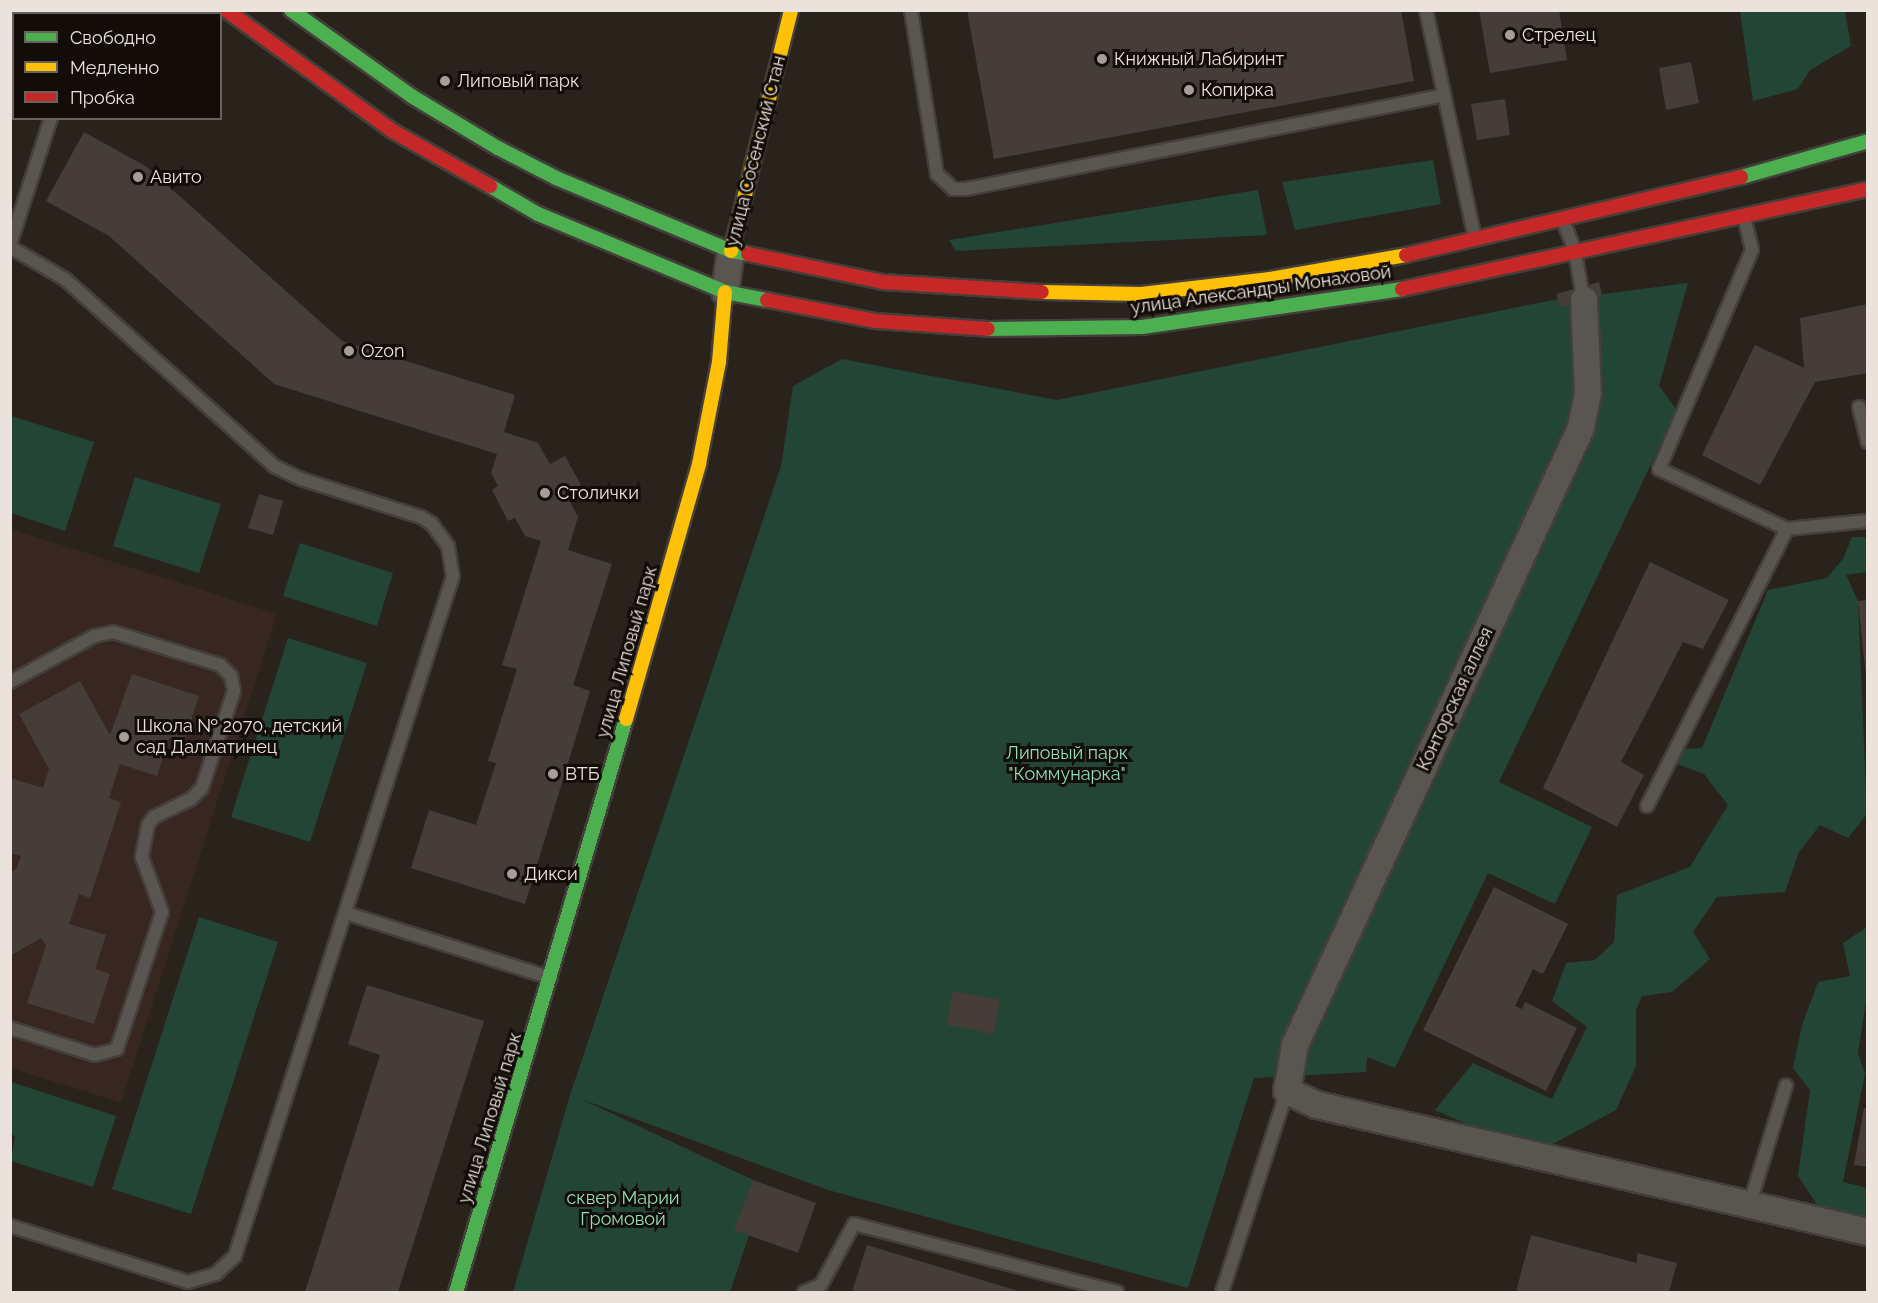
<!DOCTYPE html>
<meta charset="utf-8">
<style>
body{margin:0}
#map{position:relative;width:1878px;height:1303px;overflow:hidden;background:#29231c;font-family:Raleway,sans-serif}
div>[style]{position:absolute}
.education>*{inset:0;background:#382720}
.green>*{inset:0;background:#234536}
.building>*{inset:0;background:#473d38}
.roads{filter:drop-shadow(2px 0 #443f3a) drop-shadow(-2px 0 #443f3a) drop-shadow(0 2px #443f3a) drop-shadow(0 -2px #443f3a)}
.lane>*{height:12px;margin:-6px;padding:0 6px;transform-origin:6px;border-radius:6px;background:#595550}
.street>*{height:26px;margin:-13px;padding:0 13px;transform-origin:13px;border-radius:13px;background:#595550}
.fast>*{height:14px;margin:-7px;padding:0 7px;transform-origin:7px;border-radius:7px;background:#4caf50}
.slow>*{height:14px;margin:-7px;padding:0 7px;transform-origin:7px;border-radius:7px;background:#ffc107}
.jam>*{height:14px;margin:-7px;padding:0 7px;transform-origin:7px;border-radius:7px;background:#c62828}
.dots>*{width:16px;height:16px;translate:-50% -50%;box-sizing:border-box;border:3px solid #120d08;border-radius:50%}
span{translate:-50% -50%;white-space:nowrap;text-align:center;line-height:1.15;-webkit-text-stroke:6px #120d08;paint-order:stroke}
.poi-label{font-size:18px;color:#eae2db}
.left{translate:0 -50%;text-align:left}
.street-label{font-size:18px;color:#eae2db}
.park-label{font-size:18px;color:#91ddbc}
.frame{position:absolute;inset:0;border:12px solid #eae2db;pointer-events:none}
.legend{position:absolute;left:12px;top:12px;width:210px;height:108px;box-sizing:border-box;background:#120d08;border:2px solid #68625c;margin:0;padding:8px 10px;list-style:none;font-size:18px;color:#eae2db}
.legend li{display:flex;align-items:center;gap:12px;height:30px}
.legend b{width:30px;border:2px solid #68625c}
</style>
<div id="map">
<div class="education">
<div style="clip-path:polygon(11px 529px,277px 614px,121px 1103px,11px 1068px)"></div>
</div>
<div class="green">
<div style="clip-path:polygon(1740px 11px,1845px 11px,1851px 46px,1810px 70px,1798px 89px,1753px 101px)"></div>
<div style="clip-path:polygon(1433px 160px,1441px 204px,1295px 230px,1282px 182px)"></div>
<div style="clip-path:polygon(1258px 190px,1267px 235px,956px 251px,949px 240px)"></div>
<div style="clip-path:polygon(1688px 283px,1659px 386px,1677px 410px,1499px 782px,1592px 827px,1555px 904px,1488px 873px,1395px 1068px,1367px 1057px,1366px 1072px,1254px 1078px,1188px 1288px,828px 1190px,581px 1099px,753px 1180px,735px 1229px,749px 1235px,730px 1292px,513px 1292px,570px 1095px,781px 466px,793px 386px,842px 359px,1057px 400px,1548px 301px)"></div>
<div style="clip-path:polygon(11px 416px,94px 442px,65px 531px,11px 513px)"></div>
<div style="clip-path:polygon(135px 477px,221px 504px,199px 573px,113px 546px)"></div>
<div style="clip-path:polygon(1852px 537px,1867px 537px,1867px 572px,1846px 575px,1858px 601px,1867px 814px,1848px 838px,1820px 825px,1799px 852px,1785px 892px,1717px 897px,1693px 932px,1710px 959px,1672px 992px,1642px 996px,1636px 1010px,1636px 1066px,1616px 1110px,1534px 1154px,1435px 1110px,1473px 1063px,1552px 1099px,1587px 1027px,1552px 1001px,1566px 963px,1595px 960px,1614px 942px,1617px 895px,1690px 867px,1728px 805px,1704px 774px,1669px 761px,1678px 749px,1702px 748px,1768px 590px,1827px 578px,1843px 559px)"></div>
<div style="clip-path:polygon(300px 543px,393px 573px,377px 626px,283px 596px)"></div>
<div style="clip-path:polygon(288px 638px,367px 663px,310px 842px,231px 817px)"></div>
<div style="clip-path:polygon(199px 917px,278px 942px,191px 1214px,112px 1189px)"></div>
<div style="clip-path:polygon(1867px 927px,1867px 995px,1858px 1053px,1865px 1074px,1843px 1182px,1867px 1188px,1867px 1220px,1818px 1206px,1798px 1176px,1810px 1090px,1793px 1068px,1802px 1025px,1818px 982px,1850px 976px,1843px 943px)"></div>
<div style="clip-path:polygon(11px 1082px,116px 1116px,93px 1187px,11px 1161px,15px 1136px,11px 1134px)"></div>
</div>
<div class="building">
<div style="clip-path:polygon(967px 10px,1401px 10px,1414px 81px,994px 159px)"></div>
<div style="clip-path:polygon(1479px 10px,1559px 10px,1567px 60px,1490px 73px)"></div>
<div style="clip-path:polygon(1691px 62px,1699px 103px,1666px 110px,1659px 68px)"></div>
<div style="clip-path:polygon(1505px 99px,1510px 135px,1477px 140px,1471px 104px)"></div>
<div style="clip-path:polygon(84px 132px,147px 167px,342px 341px,515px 395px,504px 432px,538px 443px,550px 464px,565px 456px,581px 485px,566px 494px,578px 517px,568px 550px,612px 564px,573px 685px,590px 691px,525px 904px,411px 868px,429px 810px,476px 825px,496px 763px,488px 761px,517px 669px,502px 665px,541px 541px,525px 536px,515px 518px,508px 521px,492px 490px,498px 486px,491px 473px,497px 454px,274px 384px,109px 236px,46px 201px)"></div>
<div style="clip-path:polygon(1599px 282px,1602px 295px,1560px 307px,1556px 294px)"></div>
<div style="clip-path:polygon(1868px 304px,1868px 373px,1815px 382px,1760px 485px,1702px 455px,1755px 345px,1804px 368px,1800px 318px)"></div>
<div style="clip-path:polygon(259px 494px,283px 501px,273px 535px,248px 528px)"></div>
<div style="clip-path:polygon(1650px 562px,1729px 600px,1703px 649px,1683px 642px,1621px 762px,1644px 775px,1617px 827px,1543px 788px)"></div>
<div style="clip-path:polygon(1868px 600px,1868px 677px,1866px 677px,1858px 601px)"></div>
<div style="clip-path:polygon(132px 674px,199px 696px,184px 742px,169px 738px,157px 776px,120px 764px,109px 798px,121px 802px,90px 898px,79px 894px,69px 924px,106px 935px,95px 969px,110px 974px,94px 1024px,27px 1003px,46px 946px,41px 938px,10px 956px,10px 873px,16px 869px,21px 856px,10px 853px,10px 778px,43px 788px,49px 769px,19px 714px,80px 681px,110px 735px)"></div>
<div style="clip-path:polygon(1494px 887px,1568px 924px,1543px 974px,1533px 969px,1515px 1006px,1522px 1009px,1525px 1002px,1577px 1028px,1546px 1091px,1423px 1030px)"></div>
<div style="clip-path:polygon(367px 985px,484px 1021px,398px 1292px,305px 1292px,380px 1055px,348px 1044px)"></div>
<div style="clip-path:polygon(953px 991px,1000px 1000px,994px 1034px,947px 1025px)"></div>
<div style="clip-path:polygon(1864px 1108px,1868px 1109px,1868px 1167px,1854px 1165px)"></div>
<div style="clip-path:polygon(753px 1180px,816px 1203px,798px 1253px,734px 1230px)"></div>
<div style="clip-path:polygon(1531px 1235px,1637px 1263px,1637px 1253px,1677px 1263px,1669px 1292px,1516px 1292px)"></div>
<div style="clip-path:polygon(867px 1245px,1021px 1292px,852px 1292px)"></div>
</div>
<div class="roads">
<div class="lane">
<div style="left:911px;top:10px;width:166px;rotate:81deg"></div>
<div style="left:937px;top:174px;width:22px;rotate:43deg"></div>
<div style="left:953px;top:189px;width:13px"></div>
<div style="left:966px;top:189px;width:487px;rotate:-11.1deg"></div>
<div style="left:1426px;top:10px;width:233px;rotate:77.9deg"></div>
<div style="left:84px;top:14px;width:4px;rotate:-76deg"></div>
<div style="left:1744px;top:217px;width:34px;rotate:76deg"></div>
<div style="left:1752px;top:250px;width:238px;rotate:113deg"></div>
<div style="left:1659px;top:469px;width:141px;rotate:25.1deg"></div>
<div style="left:1787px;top:529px;width:81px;rotate:-5.6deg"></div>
<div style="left:1563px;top:220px;width:34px;rotate:69deg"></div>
<div style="left:1575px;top:252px;width:36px;rotate:80deg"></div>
<div style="left:10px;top:245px;width:133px;rotate:-72.1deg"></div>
<div style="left:10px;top:247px;width:64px;rotate:30.2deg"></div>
<div style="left:65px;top:279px;width:280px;rotate:41.8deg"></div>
<div style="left:274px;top:466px;width:30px;rotate:26deg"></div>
<div style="left:301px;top:479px;width:126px;rotate:17.6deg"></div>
<div style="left:421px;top:517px;width:13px;rotate:32deg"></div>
<div style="left:432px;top:524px;width:27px;rotate:54deg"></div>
<div style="left:448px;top:546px;width:30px;rotate:81deg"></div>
<div style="left:453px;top:576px;width:714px;rotate:107.78deg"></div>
<div style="left:235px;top:1256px;width:26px;rotate:137deg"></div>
<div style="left:216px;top:1274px;width:29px;rotate:164deg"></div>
<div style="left:188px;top:1282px;width:187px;rotate:-162.5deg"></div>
<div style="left:1859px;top:407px;width:36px;rotate:76deg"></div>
<div style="left:10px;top:682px;width:96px;rotate:-28.7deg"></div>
<div style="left:94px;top:636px;width:19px;rotate:-12deg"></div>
<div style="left:113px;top:632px;width:112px;rotate:17.1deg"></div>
<div style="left:220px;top:665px;width:16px;rotate:45deg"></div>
<div style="left:231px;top:676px;width:15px;rotate:79deg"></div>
<div style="left:234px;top:691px;width:102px;rotate:108.3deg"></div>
<div style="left:202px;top:788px;width:16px;rotate:135deg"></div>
<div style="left:191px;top:799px;width:41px;rotate:154.1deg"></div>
<div style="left:154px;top:817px;width:10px;rotate:127deg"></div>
<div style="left:148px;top:825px;width:33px;rotate:101deg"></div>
<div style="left:142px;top:857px;width:59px;rotate:70deg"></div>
<div style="left:162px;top:912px;width:144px;rotate:108.2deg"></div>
<div style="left:117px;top:1049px;width:23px;rotate:165deg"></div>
<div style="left:95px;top:1055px;width:89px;rotate:-162.4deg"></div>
<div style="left:1647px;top:806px;width:310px;rotate:-63.2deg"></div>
<div style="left:346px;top:913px;width:215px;rotate:17.6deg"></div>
<div style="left:1749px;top:1206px;width:126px;rotate:-72.9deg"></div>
<div style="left:804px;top:1292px;width:18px;rotate:-22deg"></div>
<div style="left:821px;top:1285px;width:69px;rotate:-61.6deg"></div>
<div style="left:854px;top:1224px;width:272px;rotate:14.5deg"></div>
<div style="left:1222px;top:1292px;width:211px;rotate:-72.1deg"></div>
</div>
<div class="street">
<div style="left:725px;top:292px;width:41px;rotate:-81.7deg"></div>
<div style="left:1584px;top:300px;width:94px;rotate:87.6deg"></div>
<div style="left:1588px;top:394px;width:35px;rotate:102deg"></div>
<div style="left:1581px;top:428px;width:680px;rotate:114.87deg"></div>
<div style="left:1295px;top:1045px;width:47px;rotate:99.9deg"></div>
<div style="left:1287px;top:1091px;width:33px;rotate:25deg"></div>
<div style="left:1317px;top:1105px;width:565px;rotate:12.98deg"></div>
</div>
<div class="fast">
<div style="left:291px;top:10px;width:150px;rotate:35.5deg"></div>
<div style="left:413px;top:97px;width:99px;rotate:31deg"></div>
<div style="left:498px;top:148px;width:65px;rotate:27.3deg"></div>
<div style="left:556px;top:178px;width:190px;rotate:22.6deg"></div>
<div style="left:731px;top:251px;width:17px;rotate:10deg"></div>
<div style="left:1741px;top:177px;width:132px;rotate:-15.8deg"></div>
<div style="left:490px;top:186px;width:56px;rotate:30.3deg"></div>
<div style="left:538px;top:214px;width:203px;rotate:22.6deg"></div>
<div style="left:725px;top:292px;width:43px;rotate:10.8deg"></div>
<div style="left:988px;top:329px;width:154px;rotate:-0.7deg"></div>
<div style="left:1142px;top:327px;width:263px;rotate:-8.3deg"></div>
<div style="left:456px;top:1292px;width:598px;rotate:-73.48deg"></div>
</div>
<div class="slow">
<div style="left:731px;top:251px;width:248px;rotate:-76deg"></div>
<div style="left:1042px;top:292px;width:99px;rotate:1.2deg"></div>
<div style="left:1141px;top:294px;width:130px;rotate:-6.6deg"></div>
<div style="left:1270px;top:279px;width:138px;rotate:-10deg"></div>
<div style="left:626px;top:719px;width:265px;rotate:-74deg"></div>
<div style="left:699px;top:464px;width:104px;rotate:-78.9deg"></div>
<div style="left:719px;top:362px;width:70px;rotate:-85.1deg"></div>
</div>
<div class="jam">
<div style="left:226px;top:10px;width:204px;rotate:36deg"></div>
<div style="left:391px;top:130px;width:114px;rotate:29.5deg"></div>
<div style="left:748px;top:254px;width:138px;rotate:11.7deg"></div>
<div style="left:883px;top:282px;width:159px;rotate:3.6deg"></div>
<div style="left:1406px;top:255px;width:344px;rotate:-13.1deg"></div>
<div style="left:1402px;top:289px;width:477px;rotate:-12.1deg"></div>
<div style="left:767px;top:300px;width:110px;rotate:11deg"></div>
<div style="left:875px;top:321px;width:113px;rotate:4deg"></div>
</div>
</div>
<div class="dots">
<div style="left:1510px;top:35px;background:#a69f98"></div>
<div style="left:1102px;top:59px;background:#a69f98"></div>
<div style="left:445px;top:81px;background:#a69f98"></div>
<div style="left:1189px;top:90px;background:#a69f98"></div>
<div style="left:138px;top:177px;background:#a69f98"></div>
<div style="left:349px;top:351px;background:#a69f98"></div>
<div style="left:545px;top:493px;background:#a69f98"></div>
<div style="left:124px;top:737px;background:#a69f98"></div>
<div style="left:553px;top:774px;background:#a69f98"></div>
<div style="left:512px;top:874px;background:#a69f98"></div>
</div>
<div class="poi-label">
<span class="left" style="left:1522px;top:35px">Стрелец</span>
<span class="left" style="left:1114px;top:59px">Книжный Лабиринт</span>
<span class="left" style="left:457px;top:81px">Липовый парк</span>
<span class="left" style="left:1201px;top:90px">Копирка</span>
<span class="left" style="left:150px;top:177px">Авито</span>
<span class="left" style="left:361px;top:351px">Ozon</span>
<span class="left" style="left:557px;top:493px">Столички</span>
<span class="left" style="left:136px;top:737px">Школа № 2070, детский<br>сад Далматинец</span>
<span class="left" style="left:565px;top:774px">ВТБ</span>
<span class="left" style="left:524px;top:874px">Дикси</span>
</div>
<div class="street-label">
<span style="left:756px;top:151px;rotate:-76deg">улица Сосенский Стан</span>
<span style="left:1261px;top:290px;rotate:-8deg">улица Александры Монаховой</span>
<span style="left:627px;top:652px;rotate:-74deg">улица Липовый парк</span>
<span style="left:1455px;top:699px;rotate:-65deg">Конторская аллея</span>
<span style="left:490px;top:1118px;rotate:-73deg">улица Липовый парк</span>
</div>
<div class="park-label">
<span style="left:1067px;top:764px">Липовый парк<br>"Коммунарка"</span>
<span style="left:623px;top:1209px">сквер Марии<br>Громовой</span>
</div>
<div class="frame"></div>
<ul class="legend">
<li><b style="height:8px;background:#4caf50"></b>Свободно</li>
<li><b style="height:8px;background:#ffc107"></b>Медленно</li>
<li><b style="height:8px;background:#c62828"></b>Пробка</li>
</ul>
</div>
